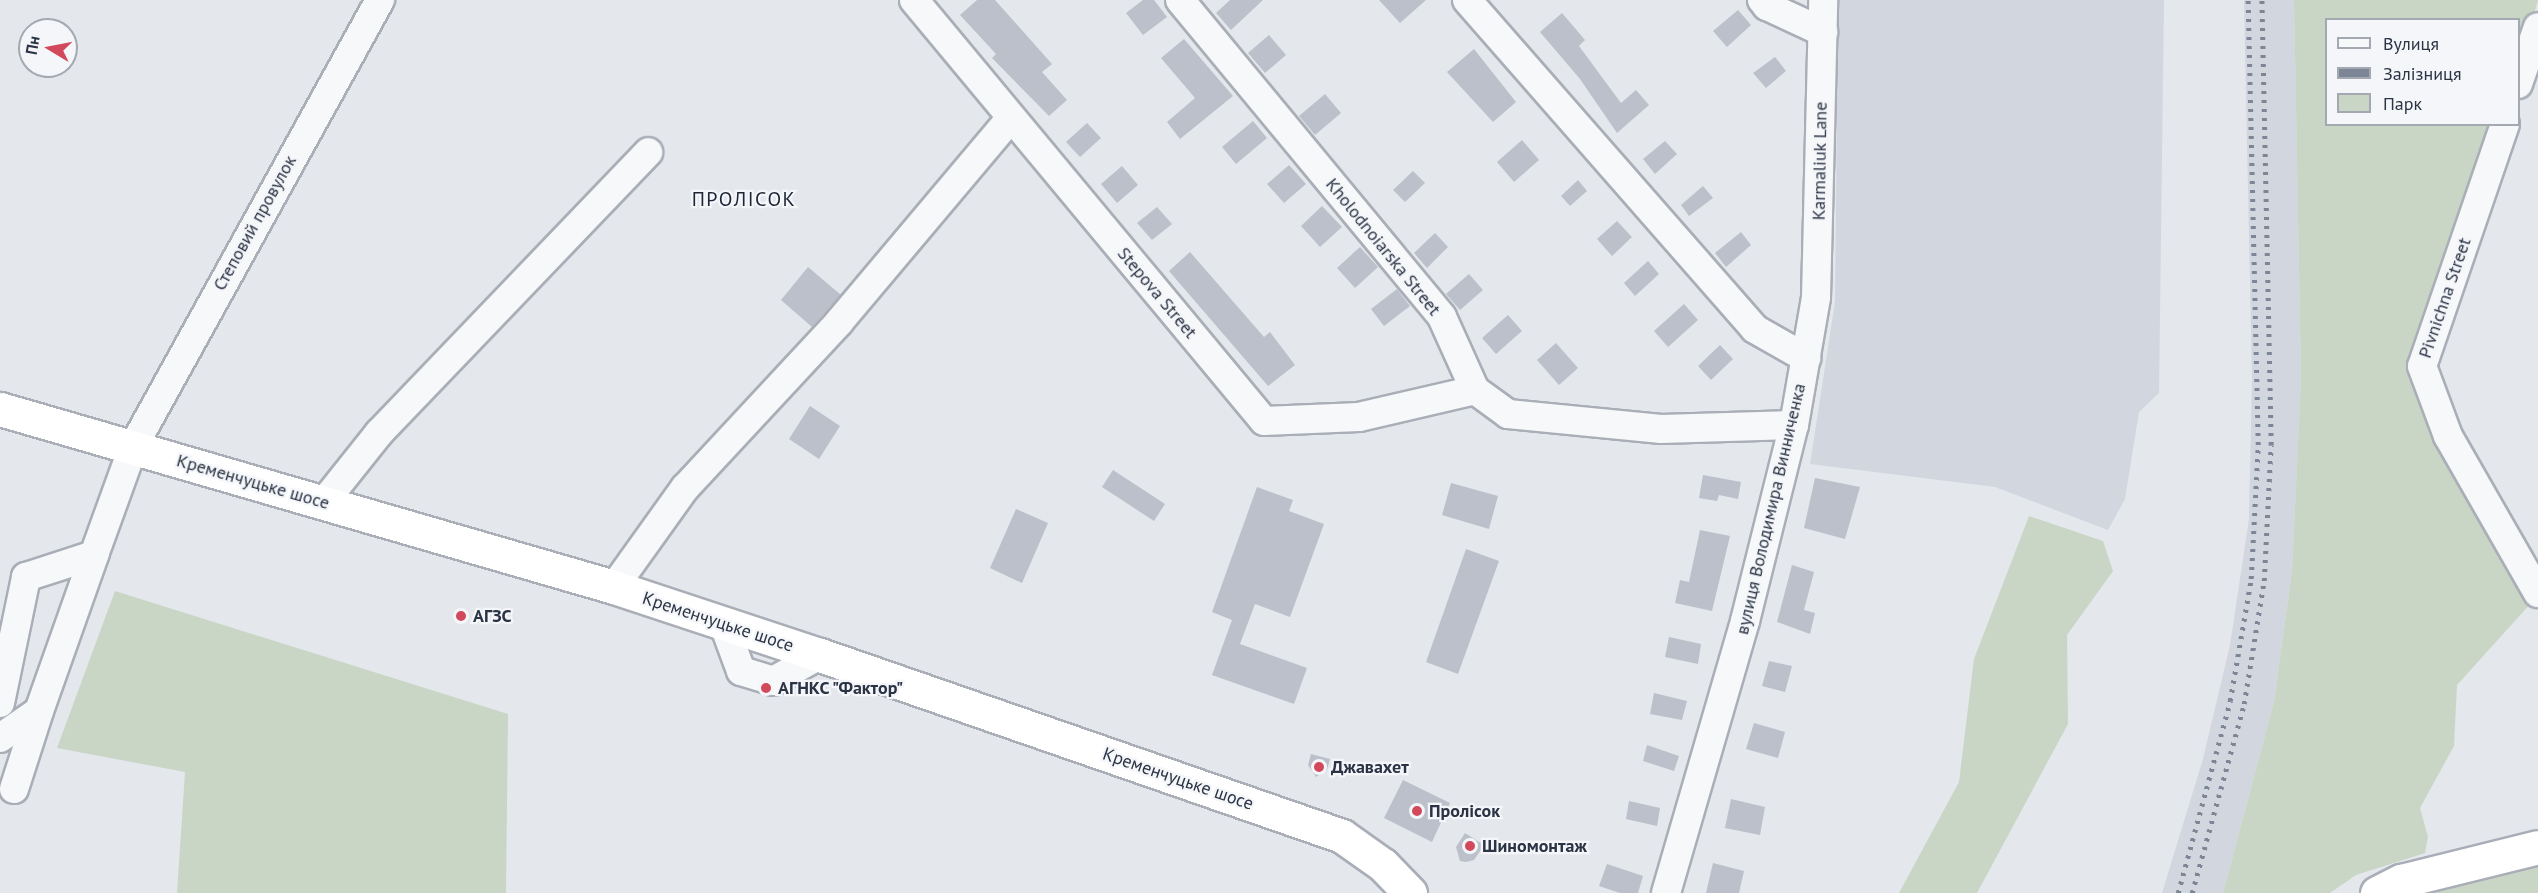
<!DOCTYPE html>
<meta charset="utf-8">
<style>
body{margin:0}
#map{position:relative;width:2538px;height:893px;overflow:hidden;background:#e4e7ec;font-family:"PT Sans",sans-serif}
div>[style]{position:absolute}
.built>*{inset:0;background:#d2d6de}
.green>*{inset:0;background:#c9d6c5}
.building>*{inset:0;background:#bbc0ca}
.roads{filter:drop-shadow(2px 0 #a9aeb7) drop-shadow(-2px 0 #a9aeb7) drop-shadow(0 2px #a9aeb7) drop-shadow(0 -2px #a9aeb7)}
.minor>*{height:28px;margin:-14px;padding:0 14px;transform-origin:14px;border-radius:14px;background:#f7f8fa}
.highway>*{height:33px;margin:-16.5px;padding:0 16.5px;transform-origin:16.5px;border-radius:16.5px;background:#fff}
.rail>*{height:4.5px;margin-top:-2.25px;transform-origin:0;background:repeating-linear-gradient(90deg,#7d8696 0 3px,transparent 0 9px)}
.dots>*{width:16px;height:16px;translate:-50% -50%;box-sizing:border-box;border:3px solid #f4f6f9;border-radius:50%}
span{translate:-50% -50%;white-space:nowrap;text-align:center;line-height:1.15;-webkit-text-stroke:4.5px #f4f6f9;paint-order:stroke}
.street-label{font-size:18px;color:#2b3445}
.poi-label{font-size:18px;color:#2b3445;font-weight:700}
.left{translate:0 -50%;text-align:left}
.neighbourhood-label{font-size:20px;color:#1d2536;letter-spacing:1.5px}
.legend{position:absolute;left:2325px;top:18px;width:195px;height:108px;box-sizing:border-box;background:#f4f6f9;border:2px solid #a4a8b1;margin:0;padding:8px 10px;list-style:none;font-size:18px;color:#2b3445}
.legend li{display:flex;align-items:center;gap:12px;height:30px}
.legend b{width:30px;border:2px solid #a4a8b1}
.north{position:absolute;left:18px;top:18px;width:60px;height:60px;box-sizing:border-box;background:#f4f6f9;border:2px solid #a4a8b1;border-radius:50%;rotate:280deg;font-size:16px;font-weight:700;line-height:24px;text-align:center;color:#2b3445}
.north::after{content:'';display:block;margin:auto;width:21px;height:27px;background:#d1495b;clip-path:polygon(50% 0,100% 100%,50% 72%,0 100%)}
</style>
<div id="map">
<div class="built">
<div style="clip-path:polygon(1838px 0,2164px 0,2159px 393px,2139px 412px,2125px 499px,2108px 530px,1995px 487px,1810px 464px,1835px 302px)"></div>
<div style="clip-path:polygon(2244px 0,2294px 0,2301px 379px,2292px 571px,2274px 702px,2223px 893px,2162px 893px,2203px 759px,2230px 645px,2249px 519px,2252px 377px)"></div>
</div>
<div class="green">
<div style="clip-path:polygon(2294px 0,2538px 0,2519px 65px,2518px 20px,2326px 20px,2326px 124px,2498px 125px,2417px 365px,2417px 395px,2433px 438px,2532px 602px,2457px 685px,2454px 746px,2420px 808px,2428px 837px,2425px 853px,2356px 875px,2330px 893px,2223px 893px,2274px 702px,2292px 571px,2301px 379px)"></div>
<div style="clip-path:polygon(2029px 516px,2103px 541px,2113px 571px,2067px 635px,2068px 724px,1977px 893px,1899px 893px,1959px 782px,1974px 659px)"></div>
<div style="clip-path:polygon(115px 591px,508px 714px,506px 893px,177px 893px,185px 772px,57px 748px)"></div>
<div style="clip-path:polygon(2538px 866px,2538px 893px,2418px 893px,2515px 869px)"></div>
</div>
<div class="building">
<div style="clip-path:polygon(977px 0,995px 0,1052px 64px,1042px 72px,1067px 100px,1049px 116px,992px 58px,996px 54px,960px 15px)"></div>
<div style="clip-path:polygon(1143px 0,1154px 0,1167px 17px,1143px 35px,1126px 13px)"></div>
<div style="clip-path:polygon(1230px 0,1263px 0,1231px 30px,1216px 13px)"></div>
<div style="clip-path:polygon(1379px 0,1426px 0,1400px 23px)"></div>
<div style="clip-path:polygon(1738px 10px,1751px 25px,1727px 47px,1713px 31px)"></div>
<div style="clip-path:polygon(1562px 13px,1585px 40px,1579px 46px,1621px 103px,1636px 90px,1649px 105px,1617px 133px,1580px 79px,1540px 32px)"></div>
<div style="clip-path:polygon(1269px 35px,1286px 55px,1265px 73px,1248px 53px)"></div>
<div style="clip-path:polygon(1184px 39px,1233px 96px,1180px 139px,1167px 122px,1195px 98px,1161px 58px)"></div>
<div style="clip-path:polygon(1474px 49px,1516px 102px,1493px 122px,1447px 72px)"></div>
<div style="clip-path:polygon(1775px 57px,1786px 71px,1766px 88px,1753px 73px)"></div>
<div style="clip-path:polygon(1325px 94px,1341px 113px,1315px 135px,1299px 116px)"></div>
<div style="clip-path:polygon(1253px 121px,1267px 138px,1236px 164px,1222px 147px)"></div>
<div style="clip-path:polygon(1087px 123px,1101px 138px,1080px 157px,1066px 142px)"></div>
<div style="clip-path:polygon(1522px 140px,1539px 160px,1514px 182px,1497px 162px)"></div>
<div style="clip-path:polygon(1665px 141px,1677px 154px,1655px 174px,1643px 159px)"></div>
<div style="clip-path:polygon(1289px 165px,1306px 184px,1284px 203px,1267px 184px)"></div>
<div style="clip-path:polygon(1122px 166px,1138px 185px,1117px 203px,1101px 184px)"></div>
<div style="clip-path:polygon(1413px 171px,1425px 183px,1405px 202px,1393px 190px)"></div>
<div style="clip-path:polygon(1578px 180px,1587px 191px,1570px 206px,1561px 196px)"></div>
<div style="clip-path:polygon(1703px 186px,1713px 198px,1689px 216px,1681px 205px)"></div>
<div style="clip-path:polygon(1322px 206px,1342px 227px,1320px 247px,1301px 226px)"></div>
<div style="clip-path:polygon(1157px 207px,1172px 224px,1152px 240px,1137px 223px)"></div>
<div style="clip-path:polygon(1617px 221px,1632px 237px,1612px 256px,1597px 239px)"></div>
<div style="clip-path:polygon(1741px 232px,1751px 245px,1726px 267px,1715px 253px)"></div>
<div style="clip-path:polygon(1435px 233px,1448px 247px,1427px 268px,1414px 253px)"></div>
<div style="clip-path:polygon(1360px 247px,1378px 267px,1355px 288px,1337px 268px)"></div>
<div style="clip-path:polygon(1190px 252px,1264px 337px,1270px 332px,1295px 365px,1268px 386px,1169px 271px)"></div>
<div style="clip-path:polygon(1648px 261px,1659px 274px,1635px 296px,1624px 283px)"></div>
<div style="clip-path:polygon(808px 267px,841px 295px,812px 327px,781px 300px)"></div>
<div style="clip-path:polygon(1469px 274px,1483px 290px,1460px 310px,1446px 294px)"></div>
<div style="clip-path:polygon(1397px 289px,1410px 306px,1384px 326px,1371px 309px)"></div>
<div style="clip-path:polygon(1684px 304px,1698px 320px,1668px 347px,1654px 331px)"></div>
<div style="clip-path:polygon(1508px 315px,1522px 331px,1496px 354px,1482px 338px)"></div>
<div style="clip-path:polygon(1556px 343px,1578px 368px,1559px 385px,1537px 360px)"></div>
<div style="clip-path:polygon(1720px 345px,1733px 359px,1711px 380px,1698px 366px)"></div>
<div style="clip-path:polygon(810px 406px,840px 426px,819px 459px,789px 439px)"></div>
<div style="clip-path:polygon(1113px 470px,1165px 504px,1154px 521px,1102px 487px)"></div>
<div style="clip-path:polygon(1703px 475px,1741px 482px,1738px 499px,1719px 495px,1717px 501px,1699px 498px)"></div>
<div style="clip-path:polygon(1815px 478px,1860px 487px,1845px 539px,1804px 528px)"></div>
<div style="clip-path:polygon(1451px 483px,1498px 496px,1489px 529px,1442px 515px)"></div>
<div style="clip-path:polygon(1257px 487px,1293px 500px,1289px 511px,1324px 524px,1290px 617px,1255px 604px,1240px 644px,1307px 668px,1294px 704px,1212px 675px,1232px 620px,1212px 612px)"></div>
<div style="clip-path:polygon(1016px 509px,1048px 523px,1022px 583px,990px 568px)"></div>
<div style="clip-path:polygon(1700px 530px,1730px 536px,1712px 611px,1675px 603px,1680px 580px,1689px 582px)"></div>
<div style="clip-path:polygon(1466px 549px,1499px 561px,1458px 674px,1426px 662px)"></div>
<div style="clip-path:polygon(1792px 565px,1814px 572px,1804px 610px,1815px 613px,1810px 634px,1777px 622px)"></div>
<div style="clip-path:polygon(1669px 637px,1701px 644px,1698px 664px,1665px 657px)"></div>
<div style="clip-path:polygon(1769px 661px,1792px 666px,1785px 692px,1762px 686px)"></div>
<div style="clip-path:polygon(1654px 693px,1687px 701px,1682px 720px,1650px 714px)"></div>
<div style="clip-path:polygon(1754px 723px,1785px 732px,1778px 758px,1746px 749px)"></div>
<div style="clip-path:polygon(1647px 745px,1679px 756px,1674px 771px,1643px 761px)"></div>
<div style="clip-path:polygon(1311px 754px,1330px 759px,1327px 770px,1316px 777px,1308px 765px)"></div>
<div style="clip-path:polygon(1403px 780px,1450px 803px,1432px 842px,1384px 818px)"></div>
<div style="clip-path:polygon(1731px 799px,1765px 807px,1760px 835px,1725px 828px)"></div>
<div style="clip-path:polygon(1629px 801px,1660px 808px,1657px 826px,1626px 819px)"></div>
<div style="clip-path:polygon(1465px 833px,1484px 845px,1474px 860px,1466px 862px,1460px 861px,1456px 847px)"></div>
<div style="clip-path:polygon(1713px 863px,1744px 871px,1739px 893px,1706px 893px)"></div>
<div style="clip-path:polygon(1607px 864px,1643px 876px,1638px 893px,1620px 893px,1599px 886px)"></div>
</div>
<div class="roads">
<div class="minor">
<div style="left:914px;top:0;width:547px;rotate:50.26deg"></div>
<div style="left:1264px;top:421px;width:95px;rotate:-2.4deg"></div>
<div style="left:1359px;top:417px;width:119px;rotate:-13.1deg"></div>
<div style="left:1180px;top:0;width:411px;rotate:50.4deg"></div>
<div style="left:1442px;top:317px;width:80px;rotate:65.7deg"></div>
<div style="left:1475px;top:390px;width:41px;rotate:36deg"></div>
<div style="left:1508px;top:414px;width:154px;rotate:5.6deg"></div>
<div style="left:1661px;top:429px;width:133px;rotate:-1.7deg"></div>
<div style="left:1467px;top:0;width:437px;rotate:48.8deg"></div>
<div style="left:1755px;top:329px;width:59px;rotate:29.6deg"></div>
<div style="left:1762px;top:0;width:8px;rotate:50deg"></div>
<div style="left:1767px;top:6px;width:62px;rotate:24.9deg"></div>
<div style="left:2518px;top:84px;width:60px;rotate:-70.7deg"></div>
<div style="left:2505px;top:124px;width:256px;rotate:108.9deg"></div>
<div style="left:2422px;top:366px;width:75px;rotate:69.6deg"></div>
<div style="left:2448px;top:436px;width:181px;rotate:60.2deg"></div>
<div style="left:324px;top:502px;width:88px;rotate:-51.4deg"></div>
<div style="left:379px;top:433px;width:389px;rotate:-46.2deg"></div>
<div style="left:614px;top:587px;width:122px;rotate:-54.4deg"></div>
<div style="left:685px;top:488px;width:226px;rotate:-47.1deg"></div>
<div style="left:839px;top:322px;width:267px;rotate:-49.9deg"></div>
<div style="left:724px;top:625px;width:49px;rotate:69.7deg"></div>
<div style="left:741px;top:671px;width:34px;rotate:17deg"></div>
<div style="left:773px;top:681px;width:54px;rotate:-29deg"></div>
<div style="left:0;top:703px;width:129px;rotate:-78.3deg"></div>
<div style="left:26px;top:577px;width:71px;rotate:-17.9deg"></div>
<div style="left:94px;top:555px;width:115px;rotate:-70.1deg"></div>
<div style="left:133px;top:447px;width:511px;rotate:-61.08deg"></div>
<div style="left:0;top:738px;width:47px;rotate:-34.7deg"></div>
<div style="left:39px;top:711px;width:168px;rotate:-70.5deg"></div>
<div style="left:14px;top:789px;width:82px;rotate:-72.2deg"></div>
<div style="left:1666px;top:893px;width:283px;rotate:-73.8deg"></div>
<div style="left:1745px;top:621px;width:202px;rotate:-76deg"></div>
<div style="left:1794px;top:425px;width:130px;rotate:-80.2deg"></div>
<div style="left:1816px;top:297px;width:297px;rotate:-88.6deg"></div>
</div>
<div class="highway">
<div style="left:0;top:409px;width:639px;rotate:16.17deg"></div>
<div style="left:614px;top:587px;width:217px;rotate:18.3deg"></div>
<div style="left:820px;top:655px;width:552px;rotate:19.12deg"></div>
<div style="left:1342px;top:836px;width:50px;rotate:35.3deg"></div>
<div style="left:1383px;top:865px;width:39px;rotate:46deg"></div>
<div style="left:2377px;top:893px;width:27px;rotate:-27deg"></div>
<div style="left:2401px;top:881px;width:141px;rotate:-13.9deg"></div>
</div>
</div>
<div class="rail">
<div style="left:2178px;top:893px;width:199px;rotate:-74.8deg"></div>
<div style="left:2230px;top:701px;width:124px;rotate:-80.2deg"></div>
<div style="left:2251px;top:579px;width:134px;rotate:-87deg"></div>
<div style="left:2258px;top:445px;width:445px;rotate:-91.3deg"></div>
<div style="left:2192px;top:893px;width:196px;rotate:-74.6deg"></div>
<div style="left:2244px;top:704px;width:125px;rotate:-80.8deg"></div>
<div style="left:2264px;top:581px;width:136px;rotate:-87.1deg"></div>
<div style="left:2271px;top:445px;width:445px;rotate:-91.2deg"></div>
</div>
<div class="dots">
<div style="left:461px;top:616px;background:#d1495b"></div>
<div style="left:766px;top:688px;background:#d1495b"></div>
<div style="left:1319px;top:767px;background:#d1495b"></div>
<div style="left:1417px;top:811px;background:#d1495b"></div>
<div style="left:1470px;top:846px;background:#d1495b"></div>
</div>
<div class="street-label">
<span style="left:1820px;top:161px;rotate:-89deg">Karmaliuk Lane</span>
<span style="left:255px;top:223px;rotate:-61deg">Степовий провулок</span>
<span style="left:1383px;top:247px;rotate:51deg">Kholodnoiarska Street</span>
<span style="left:1157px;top:293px;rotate:50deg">Stepova Street</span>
<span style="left:2445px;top:298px;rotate:-71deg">Pivnichna Street</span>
<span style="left:253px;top:482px;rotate:16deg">Кременчуцьке шосе</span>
<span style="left:1771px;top:509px;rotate:-77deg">вулиця Володимира Винниченка</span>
<span style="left:718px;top:622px;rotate:18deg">Кременчуцьке шосе</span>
<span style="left:1178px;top:779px;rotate:19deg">Кременчуцьке шосе</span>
</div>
<div class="poi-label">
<span class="left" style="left:473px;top:616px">АГЗС</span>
<span class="left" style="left:778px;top:688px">АГНКС "Фактор"</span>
<span class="left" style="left:1331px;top:767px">Джавахет</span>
<span class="left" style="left:1429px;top:811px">Пролісок</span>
<span class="left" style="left:1482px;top:846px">Шиномонтаж</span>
</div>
<div class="neighbourhood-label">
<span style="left:744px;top:199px">ПРОЛІСОК</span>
</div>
<ul class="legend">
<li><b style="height:8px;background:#f7f8fa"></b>Вулиця</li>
<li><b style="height:8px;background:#7d8696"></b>Залізниця</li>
<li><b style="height:16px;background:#c9d6c5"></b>Парк</li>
</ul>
<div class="north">Пн</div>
</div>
